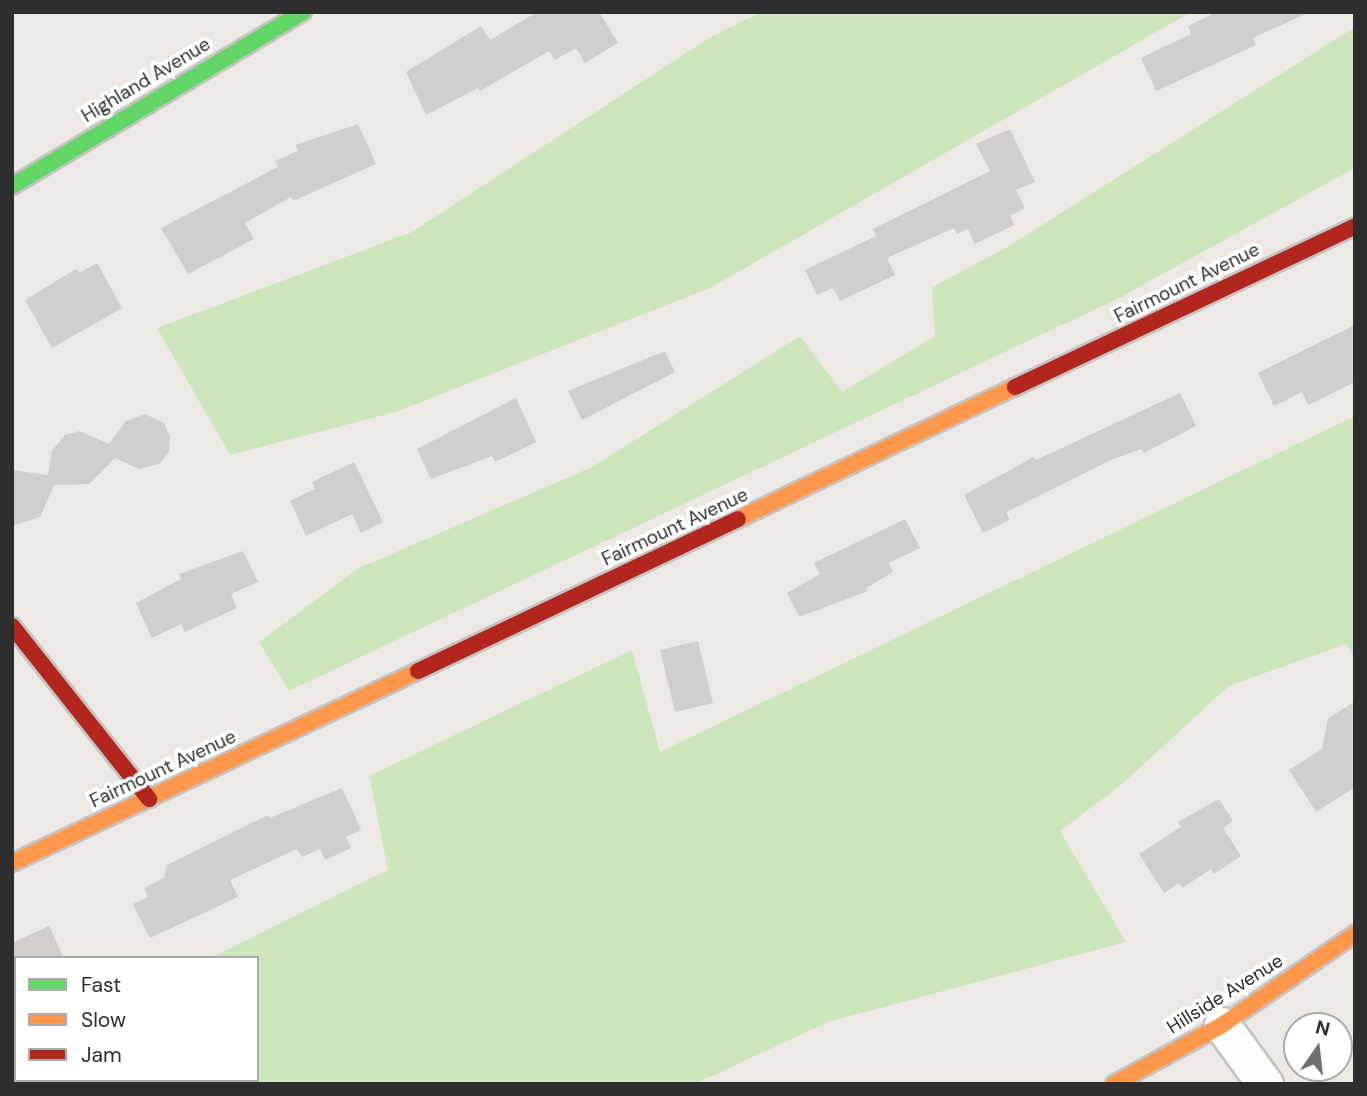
<!DOCTYPE html>
<style>
body{margin:0}
#map{position:relative;width:1367px;height:1096px;overflow:hidden;background:#ece8e4;font-family:"DM Sans",sans-serif}
div>[style]{position:absolute}
.green>*{inset:0;background:#cee6be}
.building>*{inset:0;background:#d1cecb}
.roads{filter:drop-shadow(2px 0 #c5c4c5) drop-shadow(-2px 0 #c5c4c5) drop-shadow(0 2px #c5c4c5) drop-shadow(0 -2px #c5c4c5)}
.street>*{height:35px;margin:-17.5px;padding:0 17.5px;transform-origin:17.5px;border-radius:17.5px;background:#fcfcfb}
.fast>*{height:16px;margin:-8px;padding:0 8px;transform-origin:8px;border-radius:8px;background:#63d668}
.slow>*{height:16px;margin:-8px;padding:0 8px;transform-origin:8px;border-radius:8px;background:#ff974d}
.jam>*{height:16px;margin:-8px;padding:0 8px;transform-origin:8px;border-radius:8px;background:#b3261e}
span{translate:-50% -50%;white-space:nowrap;text-align:center;line-height:1.15;-webkit-text-stroke:7px #fff;paint-order:stroke}
.street-label{font-size:19px;color:#2e2e2e}
.frame{position:absolute;inset:0;border:14px solid #2e2e2e;pointer-events:none}
.legend{position:absolute;left:14px;top:956px;width:245px;height:126px;box-sizing:border-box;background:#fff;border:2px solid #ababab;margin:0;padding:9px 12px;list-style:none;font-size:21px;color:#2e2e2e}
.legend li{display:flex;align-items:center;gap:14px;height:35px}
.legend b{width:35px;border:2px solid #ababab}
.north{position:absolute;left:1283px;top:1012px;width:70px;height:70px;box-sizing:border-box;background:#fff;border:2px solid #ababab;border-radius:50%;rotate:14deg;font-size:19px;font-weight:700;line-height:28px;text-align:center;color:#2e2e2e}
.north::after{content:'';display:block;margin:auto;width:24px;height:32px;background:#706f6e;clip-path:polygon(50% 0,100% 100%,50% 72%,0 100%)}
</style>
<div id="map">
<div class="green">
<div style="clip-path:polygon(761px 12px,1191px 12px,712px 287px,399px 411px,230px 455px,157px 328px,412px 232px,709px 38px)"></div>
<div style="clip-path:polygon(1355px 27px,1355px 168px,1119px 298px,289px 691px,259px 642px,357px 569px,592px 467px,800px 336px,842px 392px,935px 336px,932px 287px,1004px 249px)"></div>
<div style="clip-path:polygon(1355px 416px,1355px 658px,1346px 644px,1229px 686px,1121px 785px,1060px 831px,1126px 942px,828px 1022px,695px 1084px,12px 1084px,16px 1054px,16px 1080px,257px 1080px,257px 958px,211px 958px,388px 870px,369px 776px,632px 650px,660px 752px)"></div>
</div>
<div class="building">
<div style="clip-path:polygon(537px 12px,599px 12px,618px 43px,585px 63px,576px 48px,555px 60px,549px 51px,480px 91px,478px 88px,426px 115px,406px 72px,481px 26px,490px 40px)"></div>
<div style="clip-path:polygon(1217px 12px,1310px 12px,1253px 38px,1256px 45px,1156px 91px,1141px 58px,1191px 34px,1188px 26px)"></div>
<div style="clip-path:polygon(358px 124px,376px 164px,293px 201px,291px 197px,245px 223px,254px 239px,188px 274px,161px 228px,278px 167px,275px 161px,298px 151px,295px 145px)"></div>
<div style="clip-path:polygon(1010px 129px,1035px 182px,1016px 190px,1025px 208px,1010px 216px,1014px 225px,975px 244px,968px 229px,957px 234px,954px 228px,887px 258px,895px 275px,840px 301px,833px 288px,817px 295px,805px 270px,876px 236px,873px 229px,990px 171px,976px 144px)"></div>
<div style="clip-path:polygon(97px 263px,122px 308px,52px 348px,25px 300px,76px 269px,79px 273px)"></div>
<div style="clip-path:polygon(1355px 325px,1355px 382px,1308px 405px,1302px 392px,1274px 406px,1258px 373px)"></div>
<div style="clip-path:polygon(665px 351px,675px 372px,582px 420px,568px 391px)"></div>
<div style="clip-path:polygon(1180px 393px,1196px 426px,1144px 453px,1141px 449px,1111px 460px,1006px 512px,1010px 520px,983px 533px,964px 495px,1034px 457px,1036px 460px)"></div>
<div style="clip-path:polygon(516px 398px,536px 442px,495px 462px,492px 456px,431px 479px,417px 449px)"></div>
<div style="clip-path:polygon(145px 414px,164px 423px,170px 437px,169px 452px,159px 464px,139px 469px,115px 458px,89px 484px,54px 485px,40px 517px,12px 526px,12px 470px,48px 475px,52px 451px,65px 435px,80px 431px,109px 444px,126px 421px)"></div>
<div style="clip-path:polygon(354px 462px,383px 522px,361px 533px,352px 514px,306px 536px,290px 501px,315px 489px,312px 482px)"></div>
<div style="clip-path:polygon(905px 519px,920px 548px,889px 563px,893px 572px,866px 588px,868px 591px,799px 617px,787px 593px,820px 574px,814px 563px)"></div>
<div style="clip-path:polygon(243px 551px,258px 582px,231px 594px,237px 608px,185px 632px,181px 624px,152px 638px,136px 603px,181px 579px,179px 574px)"></div>
<div style="clip-path:polygon(698px 641px,713px 703px,675px 712px,660px 650px)"></div>
<div style="clip-path:polygon(1355px 701px,1355px 787px,1316px 812px,1289px 770px,1322px 749px,1328px 719px)"></div>
<div style="clip-path:polygon(342px 788px,361px 830px,346px 837px,351px 848px,325px 860px,320px 849px,302px 857px,297px 849px,230px 880px,238px 897px,150px 938px,133px 904px,148px 897px,144px 888px,164px 878px,167px 865px,268px 815px,270px 818px)"></div>
<div style="clip-path:polygon(1219px 799px,1233px 821px,1223px 828px,1241px 856px,1214px 874px,1211px 869px,1182px 888px,1179px 883px,1164px 893px,1139px 854px,1181px 827px,1178px 822px)"></div>
<div style="clip-path:polygon(49px 926px,64px 958px,12px 958px,12px 943px)"></div>
</div>
<div class="roads">
<div class="street">
<div style="left:1222px;top:1025px;width:73px;rotate:53.9deg"></div>
</div>
<div class="fast">
<div style="left:12px;top:186px;width:339px;rotate:-30.9deg"></div>
</div>
<div class="slow">
<div style="left:738px;top:519px;width:307px;rotate:-25.5deg"></div>
<div style="left:12px;top:863px;width:449px;rotate:-25.3deg"></div>
<div style="left:1114px;top:1084px;width:123px;rotate:-28.6deg"></div>
<div style="left:1222px;top:1025px;width:161px;rotate:-34.4deg"></div>
</div>
<div class="jam">
<div style="left:1015px;top:387px;width:376px;rotate:-25.3deg"></div>
<div style="left:12px;top:626px;width:221px;rotate:51.6deg"></div>
<div style="left:418px;top:671px;width:354px;rotate:-25.4deg"></div>
</div>
</div>
<div class="street-label">
<span style="left:146px;top:80px;rotate:-31deg">Highland Avenue</span>
<span style="left:1187px;top:283px;rotate:-26deg">Fairmount Avenue</span>
<span style="left:675px;top:527px;rotate:-25deg">Fairmount Avenue</span>
<span style="left:163px;top:769px;rotate:-25deg">Fairmount Avenue</span>
<span style="left:1225px;top:994px;rotate:-32deg">Hillside Avenue</span>
</div>
<div class="frame"></div>
<ul class="legend">
<li><b style="height:9px;background:#63d668"></b>Fast</li>
<li><b style="height:9px;background:#ff974d"></b>Slow</li>
<li><b style="height:9px;background:#b3261e"></b>Jam</li>
</ul>
<div class="north">N</div>
</div>
